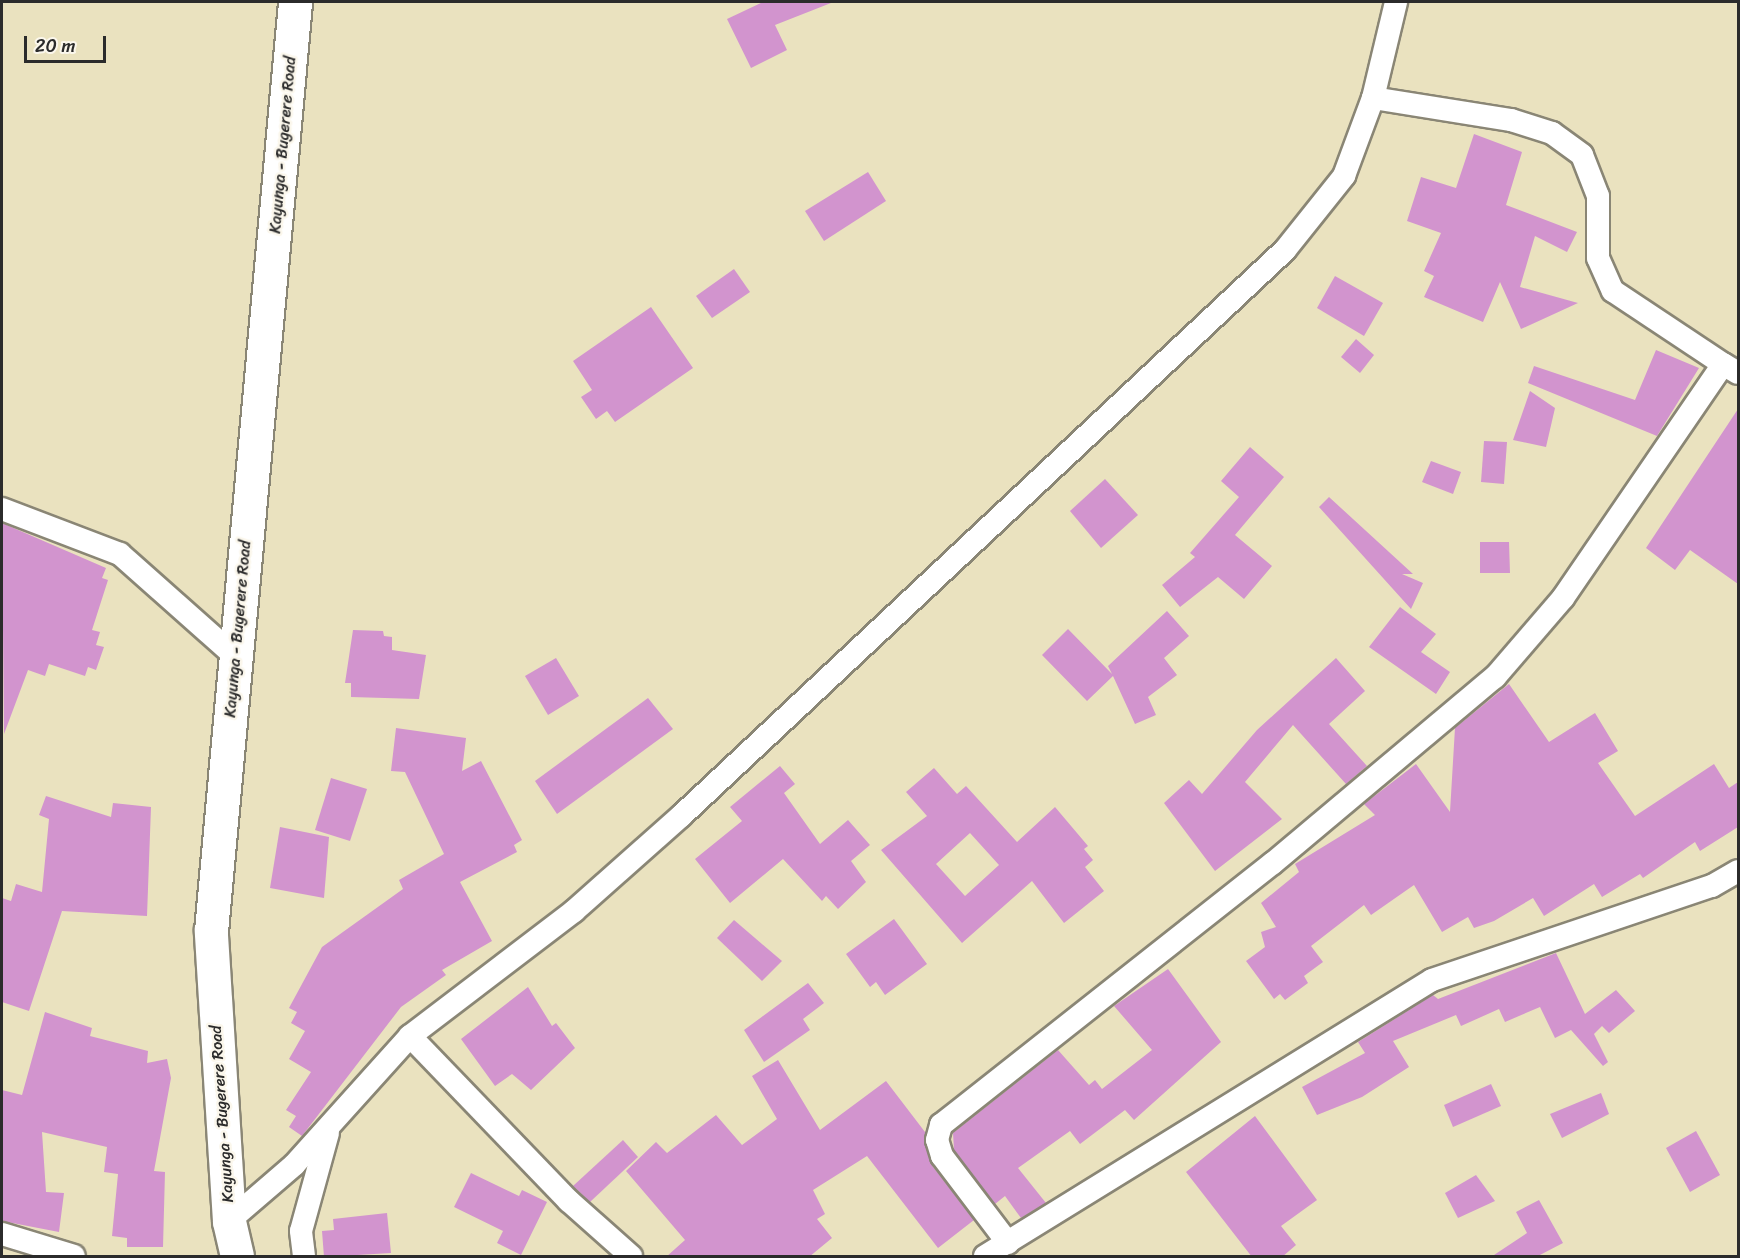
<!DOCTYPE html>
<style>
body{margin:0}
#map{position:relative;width:1740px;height:1258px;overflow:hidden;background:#eae2bf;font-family:Sriracha,sans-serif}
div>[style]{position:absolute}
.building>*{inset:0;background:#d294ce}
.roads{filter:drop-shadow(2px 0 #8a8675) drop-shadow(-2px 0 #8a8675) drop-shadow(0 2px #8a8675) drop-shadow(0 -2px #8a8675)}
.minor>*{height:22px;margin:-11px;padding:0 11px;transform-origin:11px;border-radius:11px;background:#fff}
.primary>*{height:33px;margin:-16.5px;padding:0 16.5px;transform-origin:16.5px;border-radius:16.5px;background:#fff}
span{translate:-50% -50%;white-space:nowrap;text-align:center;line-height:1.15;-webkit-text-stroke:5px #fbf7ec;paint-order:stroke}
.street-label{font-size:16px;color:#2b2b2b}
.frame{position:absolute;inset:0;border:3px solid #2b2b2b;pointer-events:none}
.scale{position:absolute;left:24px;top:36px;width:82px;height:27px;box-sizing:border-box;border:3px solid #2b2b2b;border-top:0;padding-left:8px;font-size:18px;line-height:21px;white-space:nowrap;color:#2b2b2b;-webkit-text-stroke:4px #fbf7ec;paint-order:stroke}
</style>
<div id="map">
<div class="building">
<div style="clip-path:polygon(763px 2px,831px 2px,831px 3px,775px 25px,787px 50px,751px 68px,727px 19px)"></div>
<div style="clip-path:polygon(1474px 134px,1522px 152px,1506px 205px,1577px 232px,1567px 252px,1535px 236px,1520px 287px,1578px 303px,1521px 329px,1500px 282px,1483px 322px,1424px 297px,1434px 276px,1424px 271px,1441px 233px,1407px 221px,1421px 177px,1456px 188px)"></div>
<div style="clip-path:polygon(868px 172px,886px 201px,824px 241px,805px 211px)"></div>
<div style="clip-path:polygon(734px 269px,750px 292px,712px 318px,696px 296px)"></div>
<div style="clip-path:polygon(1335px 276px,1383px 303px,1364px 336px,1317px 308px)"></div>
<div style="clip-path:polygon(651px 307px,693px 368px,615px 422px,607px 411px,596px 419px,581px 397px,592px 390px,573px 361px)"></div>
<div style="clip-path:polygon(1356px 339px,1374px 355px,1360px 373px,1341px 357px)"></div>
<div style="clip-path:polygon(1656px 350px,1699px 368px,1657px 436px,1528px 383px,1534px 366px,1635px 400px)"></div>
<div style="clip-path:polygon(1530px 391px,1555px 408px,1546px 447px,1513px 440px)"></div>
<div style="clip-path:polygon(1738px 409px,1738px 584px,1690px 550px,1675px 570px,1646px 548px)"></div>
<div style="clip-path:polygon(1484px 441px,1507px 442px,1504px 484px,1481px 482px)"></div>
<div style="clip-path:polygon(1250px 447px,1284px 477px,1235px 535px,1272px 566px,1244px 599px,1218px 577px,1180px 607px,1162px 585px,1195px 557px,1190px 553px,1239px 497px,1221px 481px)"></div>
<div style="clip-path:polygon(1431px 461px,1461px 472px,1453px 494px,1422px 482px)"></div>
<div style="clip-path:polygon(1105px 479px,1138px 515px,1101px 548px,1070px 511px)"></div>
<div style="clip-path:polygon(1329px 497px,1413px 574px,1402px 574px,1423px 583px,1411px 609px,1319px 507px)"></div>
<div style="clip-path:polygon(2px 523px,106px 568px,102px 578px,108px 580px,92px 630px,100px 632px,96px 645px,104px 647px,96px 670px,88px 667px,85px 676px,49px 664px,45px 676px,28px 670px,4px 734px)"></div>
<div style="clip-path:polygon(1480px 542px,1509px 542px,1510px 573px,1480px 573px)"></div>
<div style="clip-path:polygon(1400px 607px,1436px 634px,1421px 652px,1450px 672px,1436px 694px,1369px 647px)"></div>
<div style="clip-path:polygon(1167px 611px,1189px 636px,1164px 658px,1177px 675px,1148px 697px,1156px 715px,1135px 724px,1113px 676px,1087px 701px,1042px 655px,1068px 629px,1112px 674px,1108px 666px)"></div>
<div style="clip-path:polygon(353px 630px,383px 631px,384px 636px,392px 637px,392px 650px,426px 655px,419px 699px,351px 697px,351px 683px,345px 683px)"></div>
<div style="clip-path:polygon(556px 658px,579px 696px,548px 715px,525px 676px)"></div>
<div style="clip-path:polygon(1336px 658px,1365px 691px,1329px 724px,1367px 766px,1346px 784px,1293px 725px,1245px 782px,1282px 819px,1215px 871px,1164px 803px,1189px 780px,1202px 794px,1257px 730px)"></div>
<div style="clip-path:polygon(1509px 684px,1549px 742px,1595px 713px,1618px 751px,1598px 763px,1635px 816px,1714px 764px,1729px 788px,1738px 782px,1738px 827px,1700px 851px,1695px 842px,1643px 878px,1640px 874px,1602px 897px,1594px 884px,1544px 916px,1533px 898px,1494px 921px,1474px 928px,1468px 917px,1442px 932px,1414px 885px,1371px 915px,1364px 905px,1311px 946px,1323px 962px,1304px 976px,1308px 983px,1285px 1000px,1280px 994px,1274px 999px,1246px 961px,1265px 947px,1261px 932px,1276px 927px,1261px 903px,1299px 872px,1295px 864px,1375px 815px,1364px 804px,1416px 764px,1450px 812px,1455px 728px)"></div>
<div style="clip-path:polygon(648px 698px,673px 729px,557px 814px,535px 781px)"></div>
<div style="clip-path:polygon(396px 728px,466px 738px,462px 771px,481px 761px,522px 840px,514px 845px,517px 852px,460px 882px,492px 941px,442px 970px,446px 975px,401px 1007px,302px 1136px,289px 1127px,296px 1116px,286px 1110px,311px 1072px,289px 1059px,305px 1031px,291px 1023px,297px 1012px,289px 1008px,322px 947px,403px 889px,399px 880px,444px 854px,405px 772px,391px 771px)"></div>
<div style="clip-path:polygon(780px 766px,795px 784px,784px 793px,820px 844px,848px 820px,870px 845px,851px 861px,866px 882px,838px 909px,826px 896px,822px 901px,783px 859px,730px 903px,695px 859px,742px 821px,730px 807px)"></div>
<div style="clip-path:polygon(evenodd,934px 768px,957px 794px,966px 786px,1017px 842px,1055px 807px,1088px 846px,1084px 849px,1093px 860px,1085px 867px,1104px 891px,1064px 923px,1032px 881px,962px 943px,881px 850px,927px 816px,906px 792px,934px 768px,970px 833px,999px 865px,965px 896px,936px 864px,970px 833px)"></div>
<div style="clip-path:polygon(331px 778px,367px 789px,350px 841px,315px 830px)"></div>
<div style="clip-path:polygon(46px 796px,111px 817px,113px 803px,151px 807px,147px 916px,62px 911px,29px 1011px,2px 1002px,2px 898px,11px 901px,16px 884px,42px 892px,49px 819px,39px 815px)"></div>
<div style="clip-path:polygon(280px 827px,329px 837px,324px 898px,270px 888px)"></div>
<div style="clip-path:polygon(894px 919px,927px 964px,885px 995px,876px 982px,870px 987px,846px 954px)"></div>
<div style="clip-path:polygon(734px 920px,782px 961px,762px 981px,717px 938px)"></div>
<div style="clip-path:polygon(1556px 953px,1585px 1014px,1616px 990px,1635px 1011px,1609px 1033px,1602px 1026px,1594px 1034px,1608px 1062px,1603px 1066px,1571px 1030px,1555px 1038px,1540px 1007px,1505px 1022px,1499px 1009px,1461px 1026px,1456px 1015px,1393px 1041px,1409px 1067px,1362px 1097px,1317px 1115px,1302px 1087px,1365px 1053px,1358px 1042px,1433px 995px,1438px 999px)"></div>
<div style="clip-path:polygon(1168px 969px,1221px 1042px,1134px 1120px,1125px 1110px,1080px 1144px,1070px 1131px,1018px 1168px,1046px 1203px,1021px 1218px,1005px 1196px,995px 1204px,954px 1150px,953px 1133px,1058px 1050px,1089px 1085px,1095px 1080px,1102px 1089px,1152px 1050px,1114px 1006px)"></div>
<div style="clip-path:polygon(808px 983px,824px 1003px,803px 1019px,810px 1030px,764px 1062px,744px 1030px)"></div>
<div style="clip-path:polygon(528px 987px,552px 1026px,556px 1023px,575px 1048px,531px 1090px,512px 1074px,495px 1086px,461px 1039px)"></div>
<div style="clip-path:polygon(45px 1012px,92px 1028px,90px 1036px,148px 1051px,147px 1063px,167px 1059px,171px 1078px,154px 1171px,165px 1172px,163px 1247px,127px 1247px,127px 1238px,112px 1236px,118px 1174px,104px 1172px,107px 1147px,42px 1132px,46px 1192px,64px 1193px,59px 1232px,2px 1221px,2px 1090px,22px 1095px)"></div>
<div style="clip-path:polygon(778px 1060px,820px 1130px,886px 1081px,925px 1132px,931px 1164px,974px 1220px,938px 1248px,867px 1156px,813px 1190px,825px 1214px,817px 1219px,832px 1238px,809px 1257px,666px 1257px,685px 1240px,626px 1171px,656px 1142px,667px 1153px,716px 1115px,742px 1145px,777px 1119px,752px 1076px)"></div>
<div style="clip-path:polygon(1491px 1084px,1501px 1106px,1453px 1127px,1444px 1105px)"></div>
<div style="clip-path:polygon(1601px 1093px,1609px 1114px,1562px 1138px,1550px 1114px)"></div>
<div style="clip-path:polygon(1255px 1116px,1317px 1200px,1281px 1226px,1296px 1245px,1282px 1257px,1252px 1257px,1186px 1172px)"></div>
<div style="clip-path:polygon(1696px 1131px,1720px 1175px,1690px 1192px,1666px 1148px)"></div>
<div style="clip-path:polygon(623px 1140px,638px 1157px,590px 1202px,573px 1186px)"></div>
<div style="clip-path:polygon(471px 1173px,519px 1196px,522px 1190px,547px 1202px,521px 1255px,497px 1243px,503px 1231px,454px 1207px)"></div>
<div style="clip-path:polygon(1476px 1175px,1495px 1201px,1458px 1218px,1445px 1193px)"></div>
<div style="clip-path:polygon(1539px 1200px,1563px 1243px,1536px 1257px,1491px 1257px,1527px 1233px,1516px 1212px)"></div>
<div style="clip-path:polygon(387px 1213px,391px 1253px,324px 1257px,322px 1231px,334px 1230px,333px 1219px)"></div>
</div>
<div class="roads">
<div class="minor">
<div style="left:1373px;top:98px;width:140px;rotate:9.1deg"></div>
<div style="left:1511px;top:120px;width:43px;rotate:17.6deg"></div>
<div style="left:1552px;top:133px;width:37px;rotate:36deg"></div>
<div style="left:1582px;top:155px;width:44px;rotate:68.7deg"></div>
<div style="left:1598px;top:196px;width:62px;rotate:90deg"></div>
<div style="left:1598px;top:258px;width:36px;rotate:66deg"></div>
<div style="left:1613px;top:291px;width:132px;rotate:33.6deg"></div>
<div style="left:2px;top:509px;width:126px;rotate:20.9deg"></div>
<div style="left:120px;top:554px;width:155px;rotate:41.6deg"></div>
<div style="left:410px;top:1036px;width:229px;rotate:46.1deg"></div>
<div style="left:569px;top:1201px;width:83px;rotate:41.6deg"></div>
<div style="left:229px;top:1221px;width:86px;rotate:-40.7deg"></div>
<div style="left:294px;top:1165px;width:173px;rotate:-48deg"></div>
<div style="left:410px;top:1036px;width:206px;rotate:-37.3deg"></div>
<div style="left:574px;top:911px;width:143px;rotate:-41.6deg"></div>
<div style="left:681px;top:816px;width:828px;rotate:-43.14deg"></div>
<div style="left:1285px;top:250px;width:95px;rotate:-51.4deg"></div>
<div style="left:1344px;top:176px;width:83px;rotate:-69.6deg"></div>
<div style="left:1373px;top:98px;width:99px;rotate:-76.5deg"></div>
<div style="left:2px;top:1234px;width:75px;rotate:17deg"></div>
<div style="left:1008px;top:1243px;width:109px;rotate:-127.2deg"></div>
<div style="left:942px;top:1156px;width:17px;rotate:-107deg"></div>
<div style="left:937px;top:1140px;width:16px;rotate:-75deg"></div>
<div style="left:941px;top:1125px;width:423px;rotate:-38.3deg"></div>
<div style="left:1273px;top:863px;width:290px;rotate:-40deg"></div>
<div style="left:1495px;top:677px;width:104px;rotate:-49.3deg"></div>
<div style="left:1563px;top:598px;width:283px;rotate:-55.6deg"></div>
<div style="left:1723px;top:364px;width:17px;rotate:31deg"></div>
<div style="left:304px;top:1256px;width:25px;rotate:-97deg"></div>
<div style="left:301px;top:1231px;width:102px;rotate:-74.6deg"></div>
<div style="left:985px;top:1256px;width:525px;rotate:-31.69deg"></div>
<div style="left:1432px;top:980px;width:295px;rotate:-18.6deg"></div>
<div style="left:1712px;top:886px;width:30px;rotate:-30deg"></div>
</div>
<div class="primary">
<div style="left:237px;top:1256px;width:36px;rotate:-103deg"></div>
<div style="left:229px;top:1221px;width:291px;rotate:-93.6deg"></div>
<div style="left:211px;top:931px;width:933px;rotate:-84.83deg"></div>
</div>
</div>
<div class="street-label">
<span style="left:283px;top:145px;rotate:-85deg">Kayunga - Bugerere Road</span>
<span style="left:238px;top:629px;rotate:-85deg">Kayunga - Bugerere Road</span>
<span style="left:222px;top:1114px;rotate:-94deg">Kayunga - Bugerere Road</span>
</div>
<div class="frame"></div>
<div class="scale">20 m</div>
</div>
